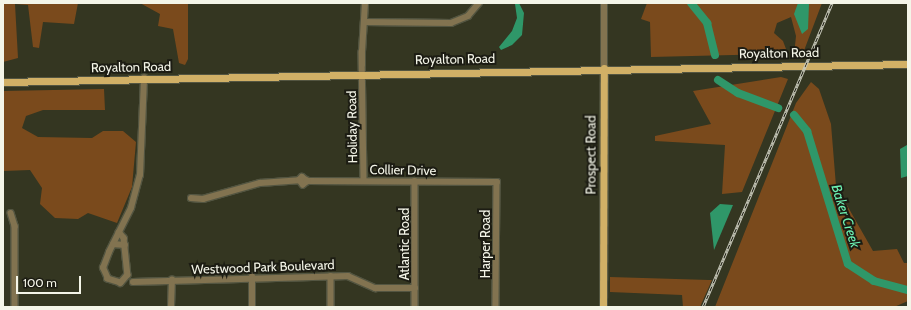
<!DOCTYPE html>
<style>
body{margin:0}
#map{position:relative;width:911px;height:310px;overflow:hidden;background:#343621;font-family:Cabin,sans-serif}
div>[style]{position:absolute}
.green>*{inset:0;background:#7a4a1c}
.water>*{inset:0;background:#2f9769}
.river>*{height:8px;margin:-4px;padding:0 4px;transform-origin:4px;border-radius:4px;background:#2f9769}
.roads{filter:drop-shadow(1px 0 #535541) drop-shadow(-1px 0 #535541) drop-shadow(0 1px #535541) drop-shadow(0 -1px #535541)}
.minor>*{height:5.5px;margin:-2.75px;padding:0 2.75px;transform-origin:2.75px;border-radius:2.75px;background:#827350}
.major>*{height:7px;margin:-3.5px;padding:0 3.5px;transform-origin:3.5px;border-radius:3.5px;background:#d1b066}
.rail>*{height:3px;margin-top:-1.5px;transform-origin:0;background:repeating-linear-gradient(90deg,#1c1c13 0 4.5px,#c8c9bb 0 9px);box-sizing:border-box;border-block:1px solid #c8c9bb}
span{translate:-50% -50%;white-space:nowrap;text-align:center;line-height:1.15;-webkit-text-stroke:4px #1c1c13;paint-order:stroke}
.street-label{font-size:13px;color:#f4f5e8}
.water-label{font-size:14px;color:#6df2b3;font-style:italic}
.frame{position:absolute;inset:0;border:4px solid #f4f5e8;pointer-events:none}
.scale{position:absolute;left:16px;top:276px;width:65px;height:18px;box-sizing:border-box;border:2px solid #f4f5e8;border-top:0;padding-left:5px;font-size:12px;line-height:14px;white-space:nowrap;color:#f4f5e8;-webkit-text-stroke:3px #1c1c13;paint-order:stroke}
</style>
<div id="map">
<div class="green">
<div style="clip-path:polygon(3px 3px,78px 3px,74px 24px,43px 22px,39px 48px,33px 47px,28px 5px,15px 4px,18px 58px,3px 62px)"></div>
<div style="clip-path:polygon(140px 3px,188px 3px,188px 59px,185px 65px,179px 63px,173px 29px,158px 26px,160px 14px)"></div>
<div style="clip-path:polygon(647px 3px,822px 3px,802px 56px,794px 55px,796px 36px,791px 17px,777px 23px,774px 33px,783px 41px,786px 49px,774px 54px,651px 57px,650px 22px,641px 19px)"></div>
<div style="clip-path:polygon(781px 77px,788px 79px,742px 192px,722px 194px,725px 145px,655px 141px,655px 136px,711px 124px,693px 91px)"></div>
<div style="clip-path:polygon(811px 82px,819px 89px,831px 124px,836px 186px,873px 251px,897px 249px,904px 263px,908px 263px,908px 301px,894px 307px,715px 307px,796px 103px)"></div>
<div style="clip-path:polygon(104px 89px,105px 110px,43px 110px,26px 116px,22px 128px,38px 137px,92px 138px,103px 131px,123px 131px,136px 142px,132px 187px,117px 223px,88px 213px,78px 219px,55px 218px,40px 204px,42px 188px,30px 170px,3px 171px,3px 91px)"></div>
<div style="clip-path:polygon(610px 277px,709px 280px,712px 280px,700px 307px,683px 307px,682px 295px,610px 292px)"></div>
</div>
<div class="water">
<div style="clip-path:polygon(519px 3px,524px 13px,522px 35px,512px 45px,501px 50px,499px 47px,512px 31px,517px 18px,515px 4px)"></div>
<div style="clip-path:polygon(798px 3px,809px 4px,808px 29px,802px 34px,794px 14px)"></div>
<div style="clip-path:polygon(907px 145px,908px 176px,901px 178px,900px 149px)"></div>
<div style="clip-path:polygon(720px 204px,733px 205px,714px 250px,710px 213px)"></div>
</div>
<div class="river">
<div style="left:691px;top:3px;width:26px;rotate:51deg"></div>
<div style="left:707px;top:23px;width:33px;rotate:76deg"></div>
<div style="left:718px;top:80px;width:24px;rotate:33deg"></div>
<div style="left:738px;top:93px;width:43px;rotate:20.6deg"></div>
<div style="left:794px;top:115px;width:21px;rotate:51deg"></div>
<div style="left:807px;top:131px;width:139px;rotate:72.9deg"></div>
<div style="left:848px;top:264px;width:31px;rotate:33deg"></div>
<div style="left:874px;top:281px;width:35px;rotate:15deg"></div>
</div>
<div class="roads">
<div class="minor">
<div style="left:364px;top:22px;width:87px;rotate:0.7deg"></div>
<div style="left:451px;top:23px;width:18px;rotate:-22deg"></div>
<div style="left:468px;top:16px;width:17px;rotate:-50deg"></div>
<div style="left:362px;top:52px;width:49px;rotate:-86.5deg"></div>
<div style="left:362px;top:65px;width:13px;rotate:-90deg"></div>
<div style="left:362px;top:52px;width:128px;rotate:89.1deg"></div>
<div style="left:604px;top:68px;width:65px;rotate:-90deg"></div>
<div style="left:308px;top:181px;width:189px;rotate:0.3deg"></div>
<div style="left:497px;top:182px;width:125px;rotate:90.5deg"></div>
<div style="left:415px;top:181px;width:126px;rotate:90deg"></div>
<div style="left:191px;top:198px;width:12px;rotate:5deg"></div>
<div style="left:203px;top:199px;width:59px;rotate:-15.7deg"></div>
<div style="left:260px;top:183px;width:39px;rotate:-4deg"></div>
<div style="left:299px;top:180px;width:4px;rotate:-45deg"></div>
<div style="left:302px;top:177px;width:7px;rotate:34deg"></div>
<div style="left:308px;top:181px;width:6px;rotate:141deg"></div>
<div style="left:303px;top:185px;width:6px;rotate:-129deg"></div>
<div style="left:11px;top:213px;width:14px;rotate:73deg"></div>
<div style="left:15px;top:226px;width:81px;rotate:90deg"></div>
<div style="left:119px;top:232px;width:8px;rotate:50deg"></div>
<div style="left:124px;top:238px;width:37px;rotate:84deg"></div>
<div style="left:128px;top:275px;width:11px;rotate:131deg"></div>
<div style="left:121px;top:283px;width:14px;rotate:-163deg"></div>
<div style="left:108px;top:279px;width:12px;rotate:-114deg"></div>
<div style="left:103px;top:268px;width:17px;rotate:-69deg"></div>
<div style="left:109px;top:252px;width:49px;rotate:-63.4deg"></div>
<div style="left:131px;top:208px;width:34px;rotate:-75deg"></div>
<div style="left:140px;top:175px;width:97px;rotate:-87.6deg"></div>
<div style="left:113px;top:244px;width:12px;rotate:5deg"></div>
<div style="left:331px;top:276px;width:31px;rotate:90deg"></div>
<div style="left:133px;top:282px;width:215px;rotate:-1.6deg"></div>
<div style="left:348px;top:276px;width:30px;rotate:24deg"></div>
<div style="left:375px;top:288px;width:40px"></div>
<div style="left:171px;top:307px;width:27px;rotate:-88deg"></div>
<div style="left:252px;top:307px;width:30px;rotate:-90deg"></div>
</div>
<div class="major">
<div style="left:3px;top:82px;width:905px;rotate:-1.14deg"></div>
<div style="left:603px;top:307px;width:239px;rotate:-89.8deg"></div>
</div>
</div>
<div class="rail">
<div style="left:703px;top:307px;width:330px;rotate:-67deg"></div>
</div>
<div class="street-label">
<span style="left:779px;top:53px;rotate:-1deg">Royalton Road</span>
<span style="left:455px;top:59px;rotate:-1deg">Royalton Road</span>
<span style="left:131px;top:67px;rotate:-1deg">Royalton Road</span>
<span style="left:352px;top:127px;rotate:-91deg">Holiday Road</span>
<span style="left:591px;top:155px;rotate:-90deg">Prospect Road</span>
<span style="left:403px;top:170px;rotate:1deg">Collier Drive</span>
<span style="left:404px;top:244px;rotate:-90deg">Atlantic Road</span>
<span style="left:485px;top:244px;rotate:-90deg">Harper Road</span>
<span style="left:263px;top:267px;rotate:-2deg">Westwood Park Boulevard</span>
</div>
<div class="water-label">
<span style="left:846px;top:216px;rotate:72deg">Baker Creek</span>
</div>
<div class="frame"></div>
<div class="scale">100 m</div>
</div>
